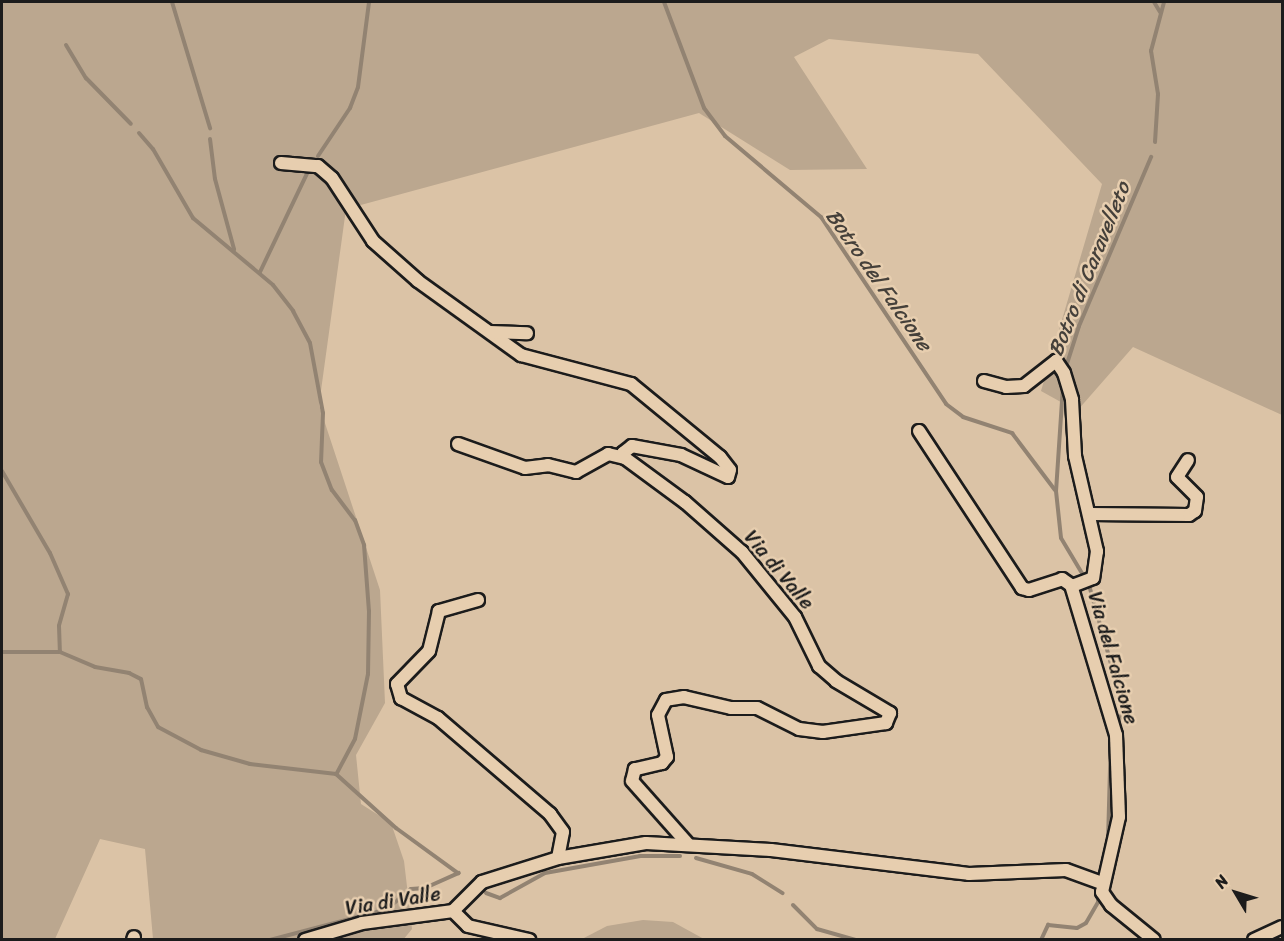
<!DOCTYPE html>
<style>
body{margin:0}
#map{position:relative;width:1284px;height:941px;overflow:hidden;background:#dbc3a6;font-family:Sriracha,sans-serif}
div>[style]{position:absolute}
.green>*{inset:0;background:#bba78f}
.stream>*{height:4px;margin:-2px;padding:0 2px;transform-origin:2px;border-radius:2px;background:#928372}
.roads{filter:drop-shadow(2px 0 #1c1c1c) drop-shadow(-2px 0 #1c1c1c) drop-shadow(0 2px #1c1c1c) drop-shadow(0 -2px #1c1c1c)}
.street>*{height:12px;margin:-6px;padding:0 6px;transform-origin:6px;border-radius:6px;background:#e7ceaf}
span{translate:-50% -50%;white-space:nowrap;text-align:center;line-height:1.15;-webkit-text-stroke:5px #e7ceaf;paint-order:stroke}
.street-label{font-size:20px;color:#1c1c1c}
.water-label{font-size:21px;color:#45403a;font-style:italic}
.frame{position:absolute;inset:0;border:3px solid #1c1c1c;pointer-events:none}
.north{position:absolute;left:1206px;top:863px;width:60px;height:60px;-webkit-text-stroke:4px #e7ceaf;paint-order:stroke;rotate:308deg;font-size:16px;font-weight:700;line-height:24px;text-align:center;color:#1c1c1c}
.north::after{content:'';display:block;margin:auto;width:21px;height:27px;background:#1c1c1c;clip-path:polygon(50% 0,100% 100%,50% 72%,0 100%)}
</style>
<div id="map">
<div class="green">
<div style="clip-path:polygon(2px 2px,1282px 2px,1282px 415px,1133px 347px,1077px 411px,1041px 391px,1102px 184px,978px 54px,829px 39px,794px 57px,867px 169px,790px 170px,699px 113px,346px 209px,319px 405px,380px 590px,385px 703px,356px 755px,361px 804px,391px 823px,404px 861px,412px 929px,403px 940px,153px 939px,145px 849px,100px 839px,55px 939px,2px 940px)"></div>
<div style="clip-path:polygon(643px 920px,673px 922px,704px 939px,582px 939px,607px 926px)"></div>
</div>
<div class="stream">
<div style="left:172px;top:2px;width:132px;rotate:73.2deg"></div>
<div style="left:664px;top:2px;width:113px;rotate:69.3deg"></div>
<div style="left:704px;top:108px;width:35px;rotate:53deg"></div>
<div style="left:725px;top:136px;width:126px;rotate:40.2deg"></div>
<div style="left:821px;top:217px;width:225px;rotate:56.2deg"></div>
<div style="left:946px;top:404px;width:21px;rotate:37deg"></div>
<div style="left:963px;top:417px;width:52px;rotate:18.1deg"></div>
<div style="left:1012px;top:433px;width:71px;rotate:53deg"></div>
<div style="left:1154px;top:2px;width:12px;rotate:59deg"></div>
<div style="left:66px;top:45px;width:39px;rotate:59deg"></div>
<div style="left:86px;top:78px;width:64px;rotate:45.6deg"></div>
<div style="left:139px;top:133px;width:21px;rotate:49deg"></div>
<div style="left:153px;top:149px;width:80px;rotate:59.9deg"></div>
<div style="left:193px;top:218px;width:104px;rotate:39.9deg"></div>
<div style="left:273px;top:285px;width:33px;rotate:52deg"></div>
<div style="left:293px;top:311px;width:36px;rotate:62deg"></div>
<div style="left:310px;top:343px;width:71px;rotate:79.5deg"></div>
<div style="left:323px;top:413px;width:49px;rotate:92.3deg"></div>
<div style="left:321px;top:462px;width:30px;rotate:69deg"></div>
<div style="left:332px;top:490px;width:38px;rotate:53deg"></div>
<div style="left:355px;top:520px;width:27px;rotate:70deg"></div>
<div style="left:364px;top:545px;width:66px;rotate:85.7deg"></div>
<div style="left:369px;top:611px;width:63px;rotate:90.9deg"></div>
<div style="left:368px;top:674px;width:66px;rotate:101.3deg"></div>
<div style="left:355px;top:739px;width:40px;rotate:118deg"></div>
<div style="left:210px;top:139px;width:40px;rotate:82.9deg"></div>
<div style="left:215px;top:179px;width:73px;rotate:74.8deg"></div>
<div style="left:1155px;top:142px;width:48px;rotate:-86.4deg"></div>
<div style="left:1158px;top:94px;width:44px;rotate:-99.2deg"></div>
<div style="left:1151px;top:51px;width:51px;rotate:-75.1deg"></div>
<div style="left:318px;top:156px;width:58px;rotate:-56.3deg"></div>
<div style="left:350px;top:108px;width:22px;rotate:-69deg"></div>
<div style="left:358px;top:87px;width:86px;rotate:-82.6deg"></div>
<div style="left:260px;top:272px;width:116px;rotate:-64.5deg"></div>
<div style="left:1065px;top:370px;width:46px;rotate:-72.3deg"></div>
<div style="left:1079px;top:326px;width:184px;rotate:-66.9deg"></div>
<div style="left:1063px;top:386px;width:105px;rotate:93.8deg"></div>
<div style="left:1056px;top:491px;width:47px;rotate:83.9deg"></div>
<div style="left:1061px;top:538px;width:55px;rotate:59.2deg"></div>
<div style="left:1089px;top:585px;width:130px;rotate:74.4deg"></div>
<div style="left:1124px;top:710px;width:16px;rotate:117deg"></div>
<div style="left:2px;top:471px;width:95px;rotate:59.7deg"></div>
<div style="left:50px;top:553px;width:45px;rotate:66.3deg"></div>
<div style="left:68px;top:594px;width:33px;rotate:106deg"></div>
<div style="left:59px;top:626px;width:26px;rotate:88deg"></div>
<div style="left:2px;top:652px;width:58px"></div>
<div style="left:60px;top:652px;width:38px;rotate:23deg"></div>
<div style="left:95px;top:667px;width:35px;rotate:10deg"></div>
<div style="left:129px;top:673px;width:13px;rotate:27deg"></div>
<div style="left:141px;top:679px;width:29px;rotate:78deg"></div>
<div style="left:147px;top:707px;width:23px;rotate:61deg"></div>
<div style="left:158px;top:727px;width:49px;rotate:28.1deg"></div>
<div style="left:201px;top:750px;width:51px;rotate:15.9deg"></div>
<div style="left:250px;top:764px;width:87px;rotate:6.6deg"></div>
<div style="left:336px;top:774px;width:81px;rotate:42deg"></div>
<div style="left:396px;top:828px;width:77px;rotate:36deg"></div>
<div style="left:696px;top:858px;width:58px;rotate:15.9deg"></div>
<div style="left:752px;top:874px;width:36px;rotate:32deg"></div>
<div style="left:1099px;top:880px;width:40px;rotate:-77deg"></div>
<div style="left:1108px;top:841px;width:105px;rotate:-88.4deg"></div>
<div style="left:486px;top:893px;width:15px;rotate:20deg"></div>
<div style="left:500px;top:898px;width:51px;rotate:-29.1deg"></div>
<div style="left:545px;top:873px;width:97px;rotate:-10.1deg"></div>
<div style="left:640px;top:856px;width:40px"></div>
<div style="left:793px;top:905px;width:34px;rotate:45deg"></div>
<div style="left:817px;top:929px;width:41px;rotate:15.8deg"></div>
<div style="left:270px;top:940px;width:121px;rotate:-14.8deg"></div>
<div style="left:387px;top:909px;width:31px;rotate:-40deg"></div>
<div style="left:411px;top:889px;width:14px;rotate:-4deg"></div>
<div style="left:425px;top:888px;width:37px;rotate:-24deg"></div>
<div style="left:1041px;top:940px;width:17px;rotate:-65deg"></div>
<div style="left:1048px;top:925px;width:29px;rotate:6deg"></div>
<div style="left:1077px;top:928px;width:10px;rotate:-29deg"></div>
<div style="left:1086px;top:923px;width:24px;rotate:-60deg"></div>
<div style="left:1098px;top:902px;width:9px;rotate:-90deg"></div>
</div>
<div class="roads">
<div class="street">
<div style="left:281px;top:163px;width:37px;rotate:5deg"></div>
<div style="left:318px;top:166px;width:18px;rotate:41deg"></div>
<div style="left:332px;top:178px;width:75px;rotate:56.9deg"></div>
<div style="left:373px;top:241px;width:60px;rotate:41.6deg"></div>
<div style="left:418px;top:281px;width:127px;rotate:35.7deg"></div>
<div style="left:521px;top:355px;width:114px;rotate:14.8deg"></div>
<div style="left:631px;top:384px;width:115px;rotate:39.4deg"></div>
<div style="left:720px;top:457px;width:16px;rotate:52deg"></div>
<div style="left:730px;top:470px;width:7px;rotate:106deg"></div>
<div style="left:728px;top:477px;width:52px;rotate:-154.9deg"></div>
<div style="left:681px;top:455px;width:50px;rotate:-169.6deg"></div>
<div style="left:632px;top:446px;width:11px;rotate:142deg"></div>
<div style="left:623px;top:453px;width:5px;rotate:68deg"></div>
<div style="left:625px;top:458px;width:74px;rotate:36.3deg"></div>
<div style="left:685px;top:502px;width:76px;rotate:41.3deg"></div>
<div style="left:742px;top:552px;width:84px;rotate:50.8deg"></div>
<div style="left:795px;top:617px;width:55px;rotate:63.9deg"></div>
<div style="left:819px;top:666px;width:23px;rotate:41deg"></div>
<div style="left:836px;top:681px;width:63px;rotate:30.7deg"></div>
<div style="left:890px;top:713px;width:11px;rotate:112deg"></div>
<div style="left:886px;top:723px;width:64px;rotate:171.9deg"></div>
<div style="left:823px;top:732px;width:24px;rotate:-173deg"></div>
<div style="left:799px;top:729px;width:47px;rotate:-153.4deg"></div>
<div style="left:757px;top:708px;width:26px;rotate:180deg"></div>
<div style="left:731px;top:708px;width:48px;rotate:-166.8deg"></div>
<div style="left:684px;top:697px;width:18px;rotate:171deg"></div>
<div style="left:666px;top:700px;width:17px;rotate:118deg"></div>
<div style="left:658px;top:715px;width:43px;rotate:77.9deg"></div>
<div style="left:667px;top:757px;width:8px;rotate:130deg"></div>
<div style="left:662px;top:763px;width:28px;rotate:167deg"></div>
<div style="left:635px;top:769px;width:12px;rotate:104deg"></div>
<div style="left:632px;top:781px;width:84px;rotate:48.4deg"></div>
<div style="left:490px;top:332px;width:37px;rotate:2deg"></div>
<div style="left:984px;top:381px;width:23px;rotate:15deg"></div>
<div style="left:1006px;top:387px;width:18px;rotate:-3deg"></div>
<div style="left:1024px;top:386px;width:41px;rotate:-38deg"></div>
<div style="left:1056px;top:361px;width:14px;rotate:56deg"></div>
<div style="left:1064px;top:373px;width:28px;rotate:73deg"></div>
<div style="left:1072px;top:400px;width:56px;rotate:86.9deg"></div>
<div style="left:1075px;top:456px;width:98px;rotate:77deg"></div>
<div style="left:1097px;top:551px;width:27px;rotate:98deg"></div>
<div style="left:1093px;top:578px;width:22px;rotate:159deg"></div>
<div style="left:919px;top:431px;width:188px;rotate:56.7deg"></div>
<div style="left:1022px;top:588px;width:7px;rotate:16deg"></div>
<div style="left:1029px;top:590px;width:35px;rotate:-18deg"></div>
<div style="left:1062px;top:579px;width:11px;rotate:34deg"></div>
<div style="left:1071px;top:585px;width:157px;rotate:73.3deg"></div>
<div style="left:1116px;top:735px;width:82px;rotate:87.9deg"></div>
<div style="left:1119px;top:817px;width:77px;rotate:102.8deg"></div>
<div style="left:1102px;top:892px;width:16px;rotate:55deg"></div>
<div style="left:1111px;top:905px;width:55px;rotate:39.1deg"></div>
<div style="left:458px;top:444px;width:71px;rotate:19.7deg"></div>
<div style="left:525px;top:468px;width:23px;rotate:-7deg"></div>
<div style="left:548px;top:465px;width:29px;rotate:14deg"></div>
<div style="left:576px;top:472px;width:37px;rotate:-29deg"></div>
<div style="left:608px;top:454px;width:17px;rotate:13deg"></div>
<div style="left:1090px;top:514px;width:99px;rotate:0.6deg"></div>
<div style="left:1189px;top:515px;width:7px;rotate:-34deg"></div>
<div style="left:1195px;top:511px;width:14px;rotate:-82deg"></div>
<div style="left:1197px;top:497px;width:28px;rotate:-135deg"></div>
<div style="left:1177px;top:477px;width:20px;rotate:-57deg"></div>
<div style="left:478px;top:600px;width:41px;rotate:164.2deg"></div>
<div style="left:439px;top:611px;width:41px;rotate:104deg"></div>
<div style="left:429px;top:651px;width:46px;rotate:134.1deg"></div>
<div style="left:397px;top:684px;width:15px;rotate:74deg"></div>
<div style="left:401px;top:698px;width:42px;rotate:28.4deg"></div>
<div style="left:438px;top:718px;width:148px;rotate:40.6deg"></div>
<div style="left:550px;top:814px;width:22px;rotate:54deg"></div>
<div style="left:563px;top:832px;width:26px;rotate:101deg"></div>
<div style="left:453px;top:911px;width:21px;rotate:45deg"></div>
<div style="left:468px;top:926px;width:63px;rotate:12.9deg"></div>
<div style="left:133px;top:940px;width:3px;rotate:-72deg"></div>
<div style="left:305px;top:940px;width:59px;rotate:-16.6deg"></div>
<div style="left:362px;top:923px;width:92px;rotate:-7.5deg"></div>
<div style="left:453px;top:911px;width:41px;rotate:-45deg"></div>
<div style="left:482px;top:882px;width:80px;rotate:-17.5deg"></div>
<div style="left:558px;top:858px;width:89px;rotate:-9.7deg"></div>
<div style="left:646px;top:843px;width:125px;rotate:3.2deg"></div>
<div style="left:771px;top:850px;width:199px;rotate:6.9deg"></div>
<div style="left:969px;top:874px;width:97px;rotate:-2.4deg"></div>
<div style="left:1066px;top:870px;width:38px;rotate:20deg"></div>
<div style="left:1254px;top:940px;width:31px;rotate:-25deg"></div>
</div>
</div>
<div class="street-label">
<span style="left:779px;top:570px;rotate:50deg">Via di Valle</span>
<span style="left:1113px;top:658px;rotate:74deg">Via del Falcione</span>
<span style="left:393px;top:901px;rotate:-9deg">Via di Valle</span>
</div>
<div class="water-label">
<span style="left:1089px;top:269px;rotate:-68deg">Botro di Caravelleto</span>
<span style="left:879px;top:280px;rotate:55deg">Botro del Falcione</span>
</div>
<div class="frame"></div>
<div class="north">N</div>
</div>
